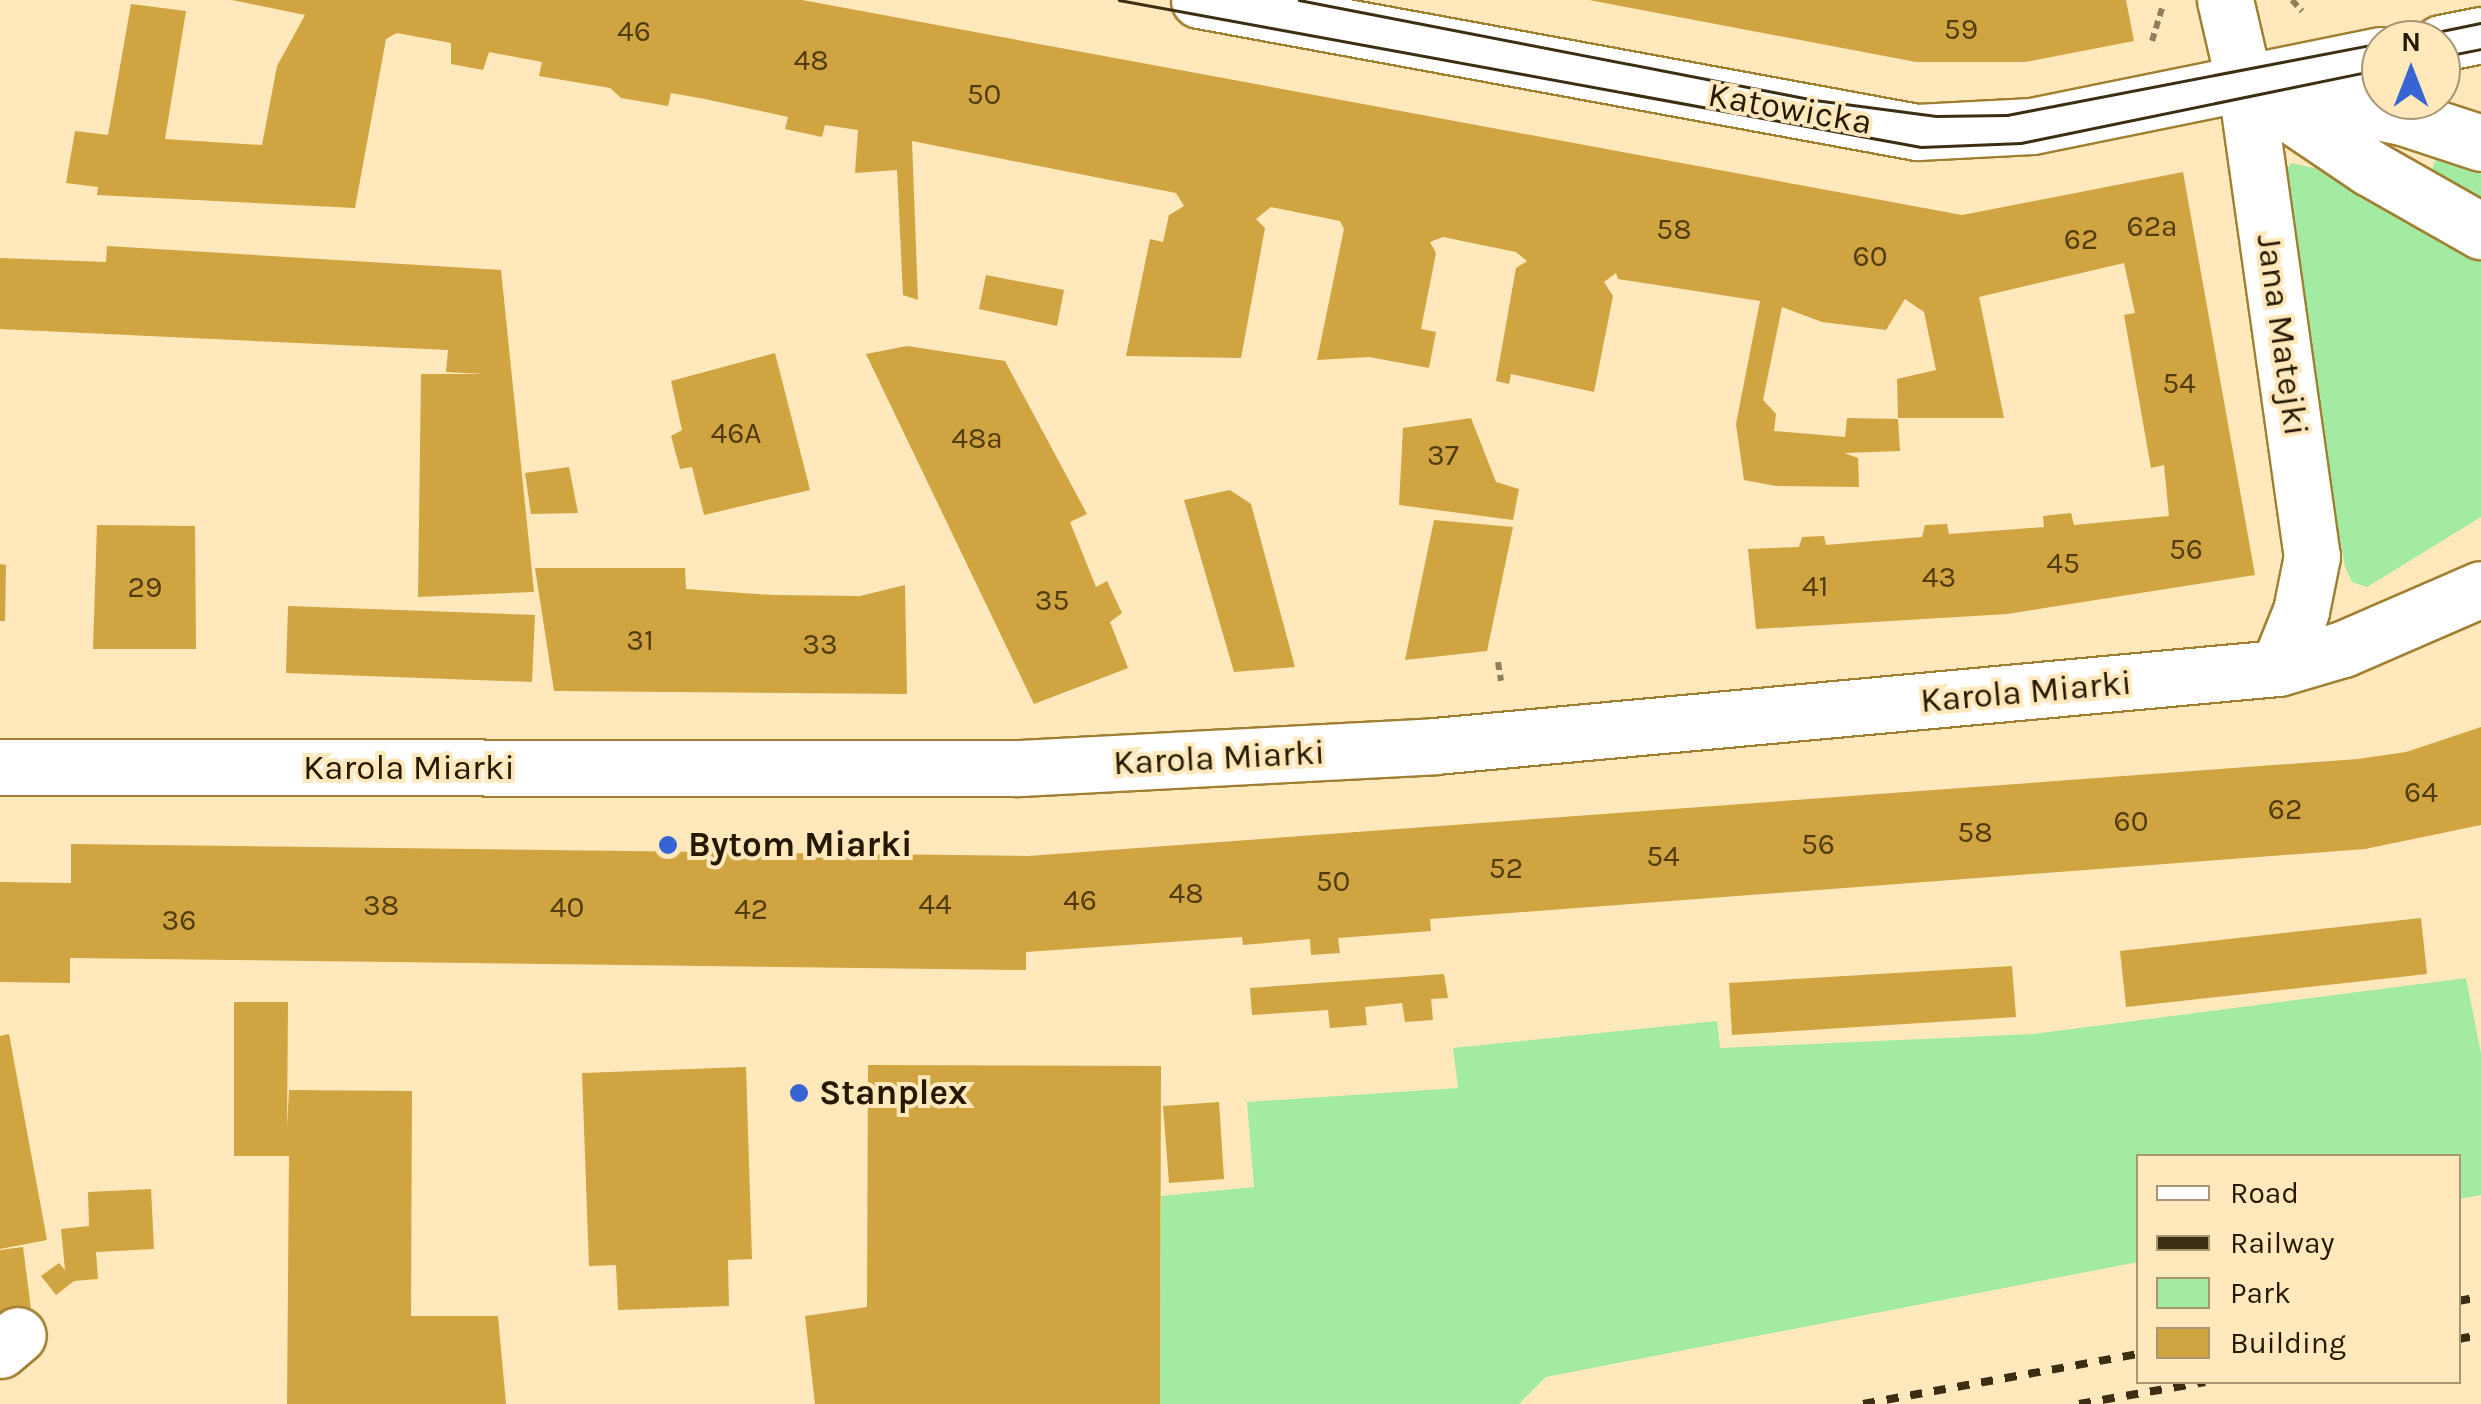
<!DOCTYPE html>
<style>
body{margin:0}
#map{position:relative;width:2481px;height:1404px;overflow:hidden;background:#fee8bc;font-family:Karla,sans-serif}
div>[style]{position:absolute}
.green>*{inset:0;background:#a3eaa3}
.building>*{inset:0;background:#d0a440}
.path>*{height:6px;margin-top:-3px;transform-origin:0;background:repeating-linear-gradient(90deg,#917f5c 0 8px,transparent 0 13px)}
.roads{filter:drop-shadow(2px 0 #a17f31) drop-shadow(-2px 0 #a17f31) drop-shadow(0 2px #a17f31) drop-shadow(0 -2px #a17f31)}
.minor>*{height:55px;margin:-27.5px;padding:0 27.5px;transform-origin:27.5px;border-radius:27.5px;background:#fff}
.major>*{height:55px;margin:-27.5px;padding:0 27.5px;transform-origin:27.5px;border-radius:27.5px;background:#fff}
.tram>*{height:2.5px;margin:-1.25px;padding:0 1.25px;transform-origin:1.25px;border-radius:1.25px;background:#3d2e13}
.rail>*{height:8px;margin-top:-4px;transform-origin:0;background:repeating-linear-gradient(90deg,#3d2e13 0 12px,transparent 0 24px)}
.dots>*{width:28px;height:28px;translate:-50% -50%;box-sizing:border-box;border:5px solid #fee8bc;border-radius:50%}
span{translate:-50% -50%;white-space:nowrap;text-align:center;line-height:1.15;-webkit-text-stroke:8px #fee8bc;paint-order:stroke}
.number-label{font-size:30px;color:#513c10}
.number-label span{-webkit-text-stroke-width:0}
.street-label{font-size:35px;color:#271900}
.poi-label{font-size:35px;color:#271900;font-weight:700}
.left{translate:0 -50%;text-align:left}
.legend{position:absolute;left:2136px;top:1154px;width:325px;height:230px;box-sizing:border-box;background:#fee8bc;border:2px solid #a89571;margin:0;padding:12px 18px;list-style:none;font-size:30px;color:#271900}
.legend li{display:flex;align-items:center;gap:20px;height:50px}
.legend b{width:50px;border:2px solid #a89571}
.north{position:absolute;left:2361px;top:20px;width:100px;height:100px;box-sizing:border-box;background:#fee8bc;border:2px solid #a89571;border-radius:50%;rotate:0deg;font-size:28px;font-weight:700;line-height:40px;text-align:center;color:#271900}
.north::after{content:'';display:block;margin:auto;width:35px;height:45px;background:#3764d4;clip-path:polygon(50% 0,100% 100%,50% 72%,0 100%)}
</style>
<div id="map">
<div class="green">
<div style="clip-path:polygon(2437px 157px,2481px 167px,2481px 207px,2430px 174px)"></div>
<div style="clip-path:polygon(2291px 163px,2324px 170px,2481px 257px,2481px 517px,2367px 587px,2352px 582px,2345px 567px,2276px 186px)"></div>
<div style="clip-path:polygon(2466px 978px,2481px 1053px,2481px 1195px,2459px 1199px,2458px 1156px,2138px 1156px,2138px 1262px,1546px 1377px,1519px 1404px,1160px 1404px,1161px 1196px,1254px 1187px,1247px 1102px,1458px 1088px,1453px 1048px,1717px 1021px,1720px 1048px,2033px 1034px)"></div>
</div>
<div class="building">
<div style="clip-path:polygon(232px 0,802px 0,1962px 215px,2183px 172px,2255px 575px,2007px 614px,1756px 629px,1748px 549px,1799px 547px,1802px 537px,1824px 536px,1826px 545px,1922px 537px,1925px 525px,1947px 524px,1949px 534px,2044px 527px,2043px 516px,2071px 513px,2074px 525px,2169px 516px,2164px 465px,2151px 468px,2124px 315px,2135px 313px,2124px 263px,1979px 297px,2004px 418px,1898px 418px,1897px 379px,1936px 370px,1924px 312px,1905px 299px,1886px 330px,1822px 322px,1782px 307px,1763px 400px,1776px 414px,1774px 431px,1845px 437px,1847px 418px,1898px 419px,1900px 451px,1844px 453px,1858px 458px,1859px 487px,1776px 486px,1744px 480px,1736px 424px,1760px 301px,1618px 279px,1616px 273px,1604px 282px,1613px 296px,1594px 392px,1511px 374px,1509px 384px,1496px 381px,1516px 268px,1527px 261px,1516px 252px,1443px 237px,1430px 242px,1436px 253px,1421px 329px,1436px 332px,1429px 368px,1369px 357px,1317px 360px,1344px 229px,1340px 221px,1271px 207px,1256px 219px,1265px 228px,1241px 358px,1126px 356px,1150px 239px,1163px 242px,1169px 215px,1184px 206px,1176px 193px,912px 141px,918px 300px,903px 295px,897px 170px,855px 173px,858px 130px,825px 125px,822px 137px,785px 129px,788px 117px,705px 99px,671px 93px,668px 106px,621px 98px,610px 88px,539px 76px,542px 62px,489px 52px,483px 70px,451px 64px,451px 43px,397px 33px,386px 39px,355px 208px,97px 195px,98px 187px,66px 183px,75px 131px,108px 135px,131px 4px,186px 11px,165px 139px,262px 145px,277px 66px,305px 15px)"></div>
<div style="clip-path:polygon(1589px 0,2126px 0,2134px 41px,2025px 62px,1916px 62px)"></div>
<div style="clip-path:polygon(107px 246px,501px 270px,534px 592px,418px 597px,421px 374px,484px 374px,446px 372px,448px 350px,0 329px,0 258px,106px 262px)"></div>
<div style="clip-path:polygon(986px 275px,1064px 290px,1057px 326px,979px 309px)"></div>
<div style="clip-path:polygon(907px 346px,1005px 361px,1087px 514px,1070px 522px,1096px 587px,1107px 581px,1122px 613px,1110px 622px,1128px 668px,1034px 704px,866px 354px)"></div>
<div style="clip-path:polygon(775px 353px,810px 490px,704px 515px,692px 467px,680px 469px,671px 436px,682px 430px,671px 381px)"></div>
<div style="clip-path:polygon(1471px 418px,1496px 482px,1519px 489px,1513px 520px,1399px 505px,1403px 428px)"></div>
<div style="clip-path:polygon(569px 467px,578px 513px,531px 514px,525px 473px)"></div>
<div style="clip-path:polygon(1230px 490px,1251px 504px,1295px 667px,1234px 672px,1184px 500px)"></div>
<div style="clip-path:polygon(1434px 520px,1513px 527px,1487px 651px,1405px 660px)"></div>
<div style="clip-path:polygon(97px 525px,195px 526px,196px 649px,93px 649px)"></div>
<div style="clip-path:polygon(0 564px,6px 565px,5px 621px,0 621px)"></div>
<div style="clip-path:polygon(535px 568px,685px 568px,686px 589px,773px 595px,860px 596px,905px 585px,907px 694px,554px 691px)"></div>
<div style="clip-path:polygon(288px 606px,535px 615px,532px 682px,286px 673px)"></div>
<div style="clip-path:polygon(2481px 727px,2481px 825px,2365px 849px,1430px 919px,1431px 931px,1338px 938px,1340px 953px,1311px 955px,1310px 939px,1243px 945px,1242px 937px,1026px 952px,1026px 970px,70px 958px,70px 983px,0 982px,0 882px,71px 883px,71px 844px,1028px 856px,2358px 759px,2406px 752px)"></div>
<div style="clip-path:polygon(2421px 918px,2427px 974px,2126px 1007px,2120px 951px)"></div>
<div style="clip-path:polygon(2012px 966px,2016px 1017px,1732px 1035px,1729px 983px)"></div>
<div style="clip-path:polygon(1444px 974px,1448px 998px,1431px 999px,1433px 1020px,1405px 1022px,1402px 1003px,1365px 1007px,1367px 1025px,1330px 1028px,1328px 1010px,1252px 1015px,1250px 988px)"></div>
<div style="clip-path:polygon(234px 1002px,288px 1002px,287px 1128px,289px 1090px,412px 1091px,411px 1316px,498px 1316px,506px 1404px,287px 1404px,289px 1156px,234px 1156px)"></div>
<div style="clip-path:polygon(9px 1034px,47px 1240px,0 1249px,0 1036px)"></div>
<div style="clip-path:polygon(868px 1065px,1161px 1066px,1160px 1404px,815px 1404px,805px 1316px,867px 1307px)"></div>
<div style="clip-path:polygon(746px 1067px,752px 1259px,728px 1260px,729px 1306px,618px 1310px,616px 1265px,589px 1266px,582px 1073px)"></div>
<div style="clip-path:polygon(1219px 1102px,1224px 1179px,1169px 1183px,1163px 1106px)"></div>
<div style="clip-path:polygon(151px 1189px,154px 1249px,96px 1252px,98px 1279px,74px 1281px,56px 1295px,41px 1276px,59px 1263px,65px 1270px,61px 1229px,89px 1226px,88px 1192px)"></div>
<div style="clip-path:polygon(23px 1247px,32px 1317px,0 1317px,0 1250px)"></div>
</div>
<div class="path">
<div style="left:2292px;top:0;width:15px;rotate:48deg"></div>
<div style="left:2152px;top:41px;width:37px;rotate:-73deg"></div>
<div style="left:1498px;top:662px;width:19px;rotate:81deg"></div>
</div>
<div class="roads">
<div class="minor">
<div style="left:1199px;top:0;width:730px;rotate:10.42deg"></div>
<div style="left:1917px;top:132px;width:115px;rotate:-3deg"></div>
<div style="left:2032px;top:126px;width:356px;rotate:-11.5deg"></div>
<div style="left:2225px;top:0;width:98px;rotate:77deg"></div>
<div style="left:2247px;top:95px;width:466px;rotate:82deg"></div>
<div style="left:2312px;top:556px;width:56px;rotate:101.3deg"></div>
<div style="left:2301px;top:611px;width:61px;rotate:112deg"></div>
<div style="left:2441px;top:43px;width:41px;rotate:-11.3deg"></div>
<div style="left:2244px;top:83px;width:152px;rotate:34deg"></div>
<div style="left:2370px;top:168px;width:128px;rotate:29.6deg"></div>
<div style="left:2271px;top:89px;width:134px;rotate:12.1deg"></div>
<div style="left:2402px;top:117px;width:83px;rotate:18.2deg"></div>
<div style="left:0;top:1350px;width:23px;rotate:-40deg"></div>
</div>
<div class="major">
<div style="left:0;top:767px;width:1019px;rotate:0.06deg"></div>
<div style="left:1019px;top:768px;width:417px;rotate:-3deg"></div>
<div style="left:1435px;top:746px;width:847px;rotate:-5.29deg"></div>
<div style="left:2278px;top:668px;width:68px;rotate:-16.3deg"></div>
<div style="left:2343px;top:649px;width:150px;rotate:-23.5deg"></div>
</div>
</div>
<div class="tram">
<div style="left:1119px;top:0;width:815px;rotate:10.39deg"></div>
<div style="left:1921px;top:147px;width:100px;rotate:-2.3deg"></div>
<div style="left:2021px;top:143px;width:368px;rotate:-11.6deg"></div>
<div style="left:1299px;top:0;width:526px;rotate:10.97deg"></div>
<div style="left:1815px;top:100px;width:122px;rotate:7.5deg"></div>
<div style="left:1936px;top:116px;width:71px;rotate:-0.8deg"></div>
<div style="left:2007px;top:115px;width:381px;rotate:-10.9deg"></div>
<div style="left:2398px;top:40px;width:85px;rotate:-11.6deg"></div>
<div style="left:2441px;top:57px;width:41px;rotate:-11.3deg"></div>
</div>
<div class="rail">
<div style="left:2458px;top:1301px;width:23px;rotate:-10deg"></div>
<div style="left:2458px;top:1339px;width:23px;rotate:-10deg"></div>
<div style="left:1863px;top:1404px;width:280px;rotate:-10.3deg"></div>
<div style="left:2079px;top:1404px;width:128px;rotate:-9.9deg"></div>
</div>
<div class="dots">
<div style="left:668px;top:845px;background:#3764d4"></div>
<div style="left:799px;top:1093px;background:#3764d4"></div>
</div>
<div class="number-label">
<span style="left:1961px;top:29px">59</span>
<span style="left:634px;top:31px">46</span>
<span style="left:811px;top:60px">48</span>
<span style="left:984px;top:94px">50</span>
<span style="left:2152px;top:226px">62a</span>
<span style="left:1674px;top:229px">58</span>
<span style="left:2081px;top:239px">62</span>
<span style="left:1870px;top:256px">60</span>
<span style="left:2179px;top:383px">54</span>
<span style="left:736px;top:433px">46A</span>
<span style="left:977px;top:438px">48a</span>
<span style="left:1443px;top:455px">37</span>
<span style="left:2186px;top:549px">56</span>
<span style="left:2063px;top:563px">45</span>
<span style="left:1939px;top:577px">43</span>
<span style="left:1815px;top:586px">41</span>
<span style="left:145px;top:587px">29</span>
<span style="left:1052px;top:600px">35</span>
<span style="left:640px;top:640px">31</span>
<span style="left:820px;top:644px">33</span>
<span style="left:2421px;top:792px">64</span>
<span style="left:2285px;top:809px">62</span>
<span style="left:2131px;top:821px">60</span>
<span style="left:1975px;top:832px">58</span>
<span style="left:1818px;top:844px">56</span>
<span style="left:1663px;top:856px">54</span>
<span style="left:1506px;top:868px">52</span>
<span style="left:1333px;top:881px">50</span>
<span style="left:1186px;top:893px">48</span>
<span style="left:1080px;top:900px">46</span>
<span style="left:935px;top:904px">44</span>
<span style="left:381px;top:905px">38</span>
<span style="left:567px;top:907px">40</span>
<span style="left:751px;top:909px">42</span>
<span style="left:179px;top:920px">36</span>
</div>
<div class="street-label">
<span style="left:1790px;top:109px;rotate:10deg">Katowicka</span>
<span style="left:2282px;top:335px;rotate:82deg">Jana Matejki</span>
<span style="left:2026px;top:692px;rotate:-5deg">Karola Miarki</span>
<span style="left:1219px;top:758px;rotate:-3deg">Karola Miarki</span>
<span style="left:409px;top:768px">Karola Miarki</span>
</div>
<div class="poi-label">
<span class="left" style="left:688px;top:845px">Bytom Miarki</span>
<span class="left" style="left:819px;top:1093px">Stanplex</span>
</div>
<ul class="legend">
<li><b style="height:12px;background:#fff"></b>Road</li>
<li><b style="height:12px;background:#3d2e13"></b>Railway</li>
<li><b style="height:28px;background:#a3eaa3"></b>Park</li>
<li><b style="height:28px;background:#d0a440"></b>Building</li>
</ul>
<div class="north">N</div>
</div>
